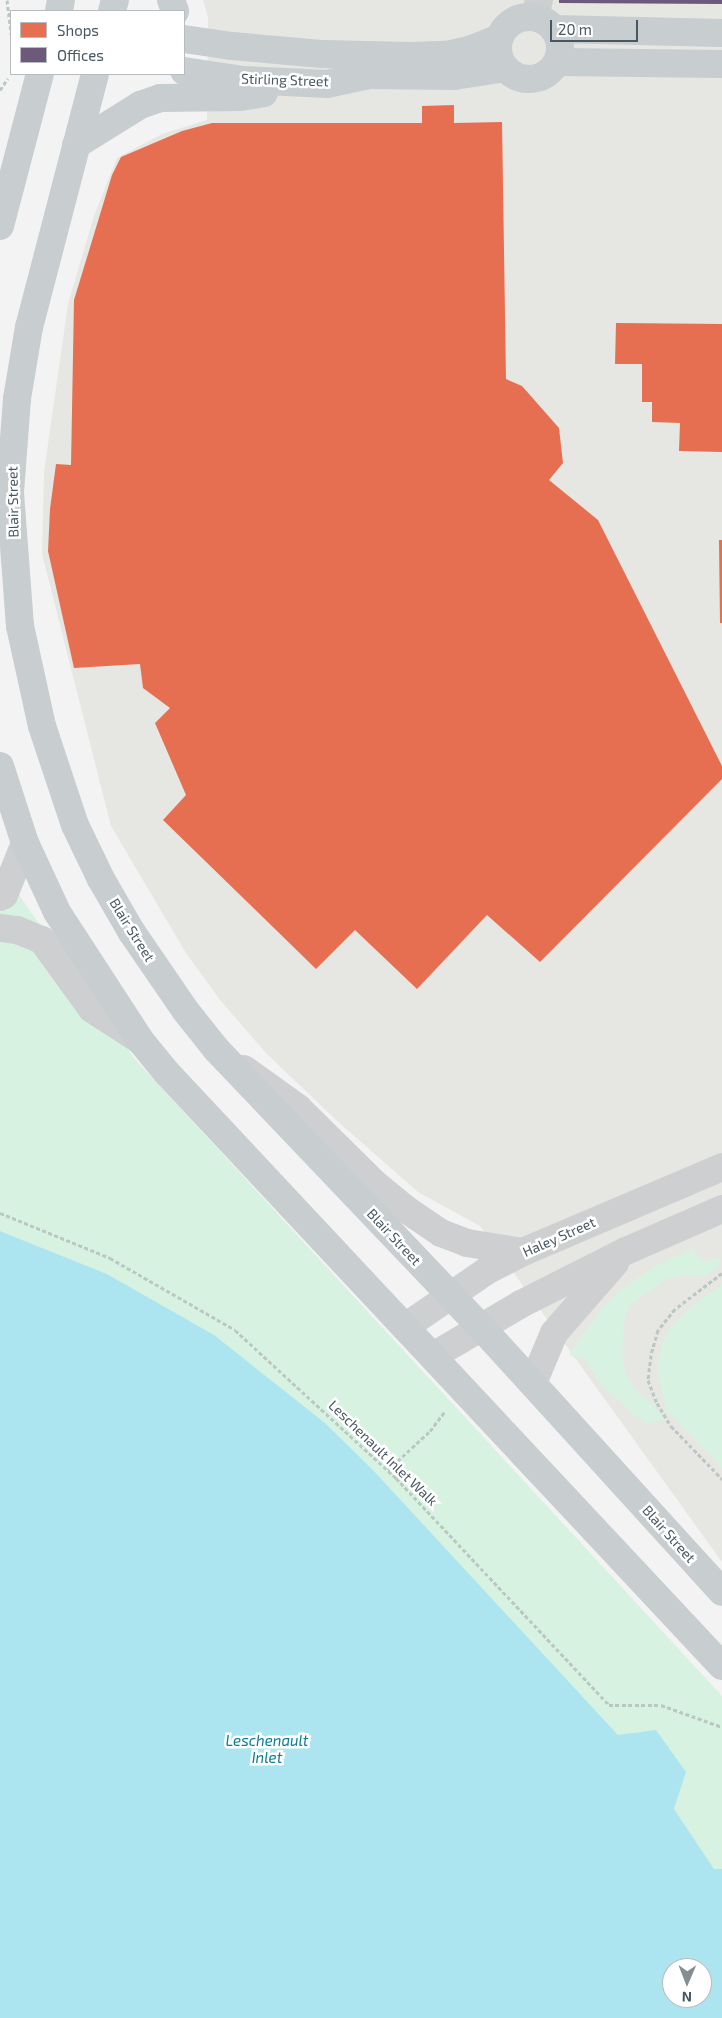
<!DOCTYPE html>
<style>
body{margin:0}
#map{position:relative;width:722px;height:2018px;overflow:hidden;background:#f3f3f3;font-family:"Exo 2",sans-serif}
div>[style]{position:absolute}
.commercial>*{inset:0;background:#e6e6e2}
.green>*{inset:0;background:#d8f2e1}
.water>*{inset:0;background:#ace5f0}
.shops>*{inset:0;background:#e76f51}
.offices>*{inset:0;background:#6d597a}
.path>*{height:3px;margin-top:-1.5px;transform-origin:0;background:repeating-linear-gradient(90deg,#bac7c3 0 4px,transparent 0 6.5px)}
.minor>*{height:28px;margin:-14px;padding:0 14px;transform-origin:14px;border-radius:14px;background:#cdcfd1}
.major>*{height:28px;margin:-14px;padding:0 14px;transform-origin:14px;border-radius:14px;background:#c8cdd0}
.major>.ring{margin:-14px;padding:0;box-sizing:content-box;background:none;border:28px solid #c8cdd0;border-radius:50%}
span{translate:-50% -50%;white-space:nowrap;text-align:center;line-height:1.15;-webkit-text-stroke:5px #fff;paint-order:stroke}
.street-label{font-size:14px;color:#495760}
.water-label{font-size:15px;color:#0b7d93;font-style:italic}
.legend{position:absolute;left:10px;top:10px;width:175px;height:65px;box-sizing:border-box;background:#fff;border:1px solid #b6bcbf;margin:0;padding:6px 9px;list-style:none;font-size:15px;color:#495760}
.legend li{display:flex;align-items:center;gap:10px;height:25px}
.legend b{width:25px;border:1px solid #b6bcbf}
.north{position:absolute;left:662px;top:1958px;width:50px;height:50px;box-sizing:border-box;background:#fff;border:1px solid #b6bcbf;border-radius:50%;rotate:181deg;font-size:14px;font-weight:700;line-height:20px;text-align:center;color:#495760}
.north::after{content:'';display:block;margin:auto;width:18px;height:22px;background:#848e93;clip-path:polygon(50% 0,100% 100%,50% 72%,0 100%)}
.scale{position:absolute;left:550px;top:20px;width:88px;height:22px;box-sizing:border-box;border:2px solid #495760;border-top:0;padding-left:6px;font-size:15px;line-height:18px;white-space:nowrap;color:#495760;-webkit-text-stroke:4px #fff;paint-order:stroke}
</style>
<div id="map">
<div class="commercial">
<div style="clip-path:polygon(203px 0,722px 0,722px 1562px,480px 1226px,418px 1192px,335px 1119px,266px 1053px,220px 1000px,186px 953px,111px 826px,42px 554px,44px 472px,68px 304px,94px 216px,117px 158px,162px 134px,207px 120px,208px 17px)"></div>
</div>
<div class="green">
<div style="clip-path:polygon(0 868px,134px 1058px,722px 1696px,722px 1869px,714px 1869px,674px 1809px,686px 1772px,618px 1735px,373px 1470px,325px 1423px,213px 1335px,107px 1274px,0 1231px)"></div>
<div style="clip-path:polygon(695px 1248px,695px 1253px,704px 1262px,722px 1256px,718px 1267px,706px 1276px,679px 1276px,665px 1280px,630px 1305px,624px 1321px,622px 1358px,627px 1376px,634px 1388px,645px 1397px,664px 1418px,649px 1424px,632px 1414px,622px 1402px,603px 1388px,584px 1357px,575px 1358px,569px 1354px,599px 1312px,618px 1292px,656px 1265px)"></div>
<div style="clip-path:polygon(722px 1285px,722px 1468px,666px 1410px,657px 1369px,661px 1348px,668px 1331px,691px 1306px)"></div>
</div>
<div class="water">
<div style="clip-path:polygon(evenodd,0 1231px,107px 1274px,214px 1335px,325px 1423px,373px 1470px,618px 1735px,656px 1730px,686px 1772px,674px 1809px,714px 1869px,722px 1869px,722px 2018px,0 2018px,0 1231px,672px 1968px,702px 1968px,702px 1998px,672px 1998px,672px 1968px)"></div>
</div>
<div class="shops">
<div style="clip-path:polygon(454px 105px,454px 123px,502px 122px,506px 379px,522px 386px,559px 428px,563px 463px,549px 480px,598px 520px,722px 766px,722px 779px,540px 962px,487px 915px,417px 989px,355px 930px,316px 969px,163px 820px,186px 795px,155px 723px,170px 708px,143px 688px,140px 664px,74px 668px,48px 551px,50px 509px,56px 464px,71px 465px,74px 300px,112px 175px,121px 157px,182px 131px,212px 123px,422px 123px,422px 106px)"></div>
<div style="clip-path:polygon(616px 323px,722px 324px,722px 452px,679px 451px,680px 423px,652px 422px,652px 402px,642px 402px,642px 364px,615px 364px)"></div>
<div style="clip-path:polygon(719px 540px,722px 540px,722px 623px,720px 623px)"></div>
</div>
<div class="offices">
<div style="clip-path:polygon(559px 0,722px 0,722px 4px,559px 3px)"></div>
</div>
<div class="path">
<div style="left:7px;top:0;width:35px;rotate:83deg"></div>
<div style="left:0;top:90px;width:14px;rotate:-56deg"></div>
<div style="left:0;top:1213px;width:119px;rotate:22.2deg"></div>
<div style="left:110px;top:1258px;width:144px;rotate:29.9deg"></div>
<div style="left:235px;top:1330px;width:219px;rotate:42.6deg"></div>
<div style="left:396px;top:1478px;width:311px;rotate:46.8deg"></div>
<div style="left:609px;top:1705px;width:52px"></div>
<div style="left:661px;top:1705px;width:65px;rotate:19.8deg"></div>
<div style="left:722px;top:1273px;width:59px;rotate:142.5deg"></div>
<div style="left:675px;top:1309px;width:27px;rotate:129deg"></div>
<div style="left:658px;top:1330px;width:26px;rotate:106deg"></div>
<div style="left:651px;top:1355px;width:25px;rotate:97deg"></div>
<div style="left:648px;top:1380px;width:25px;rotate:69deg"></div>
<div style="left:657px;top:1403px;width:27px;rotate:59deg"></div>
<div style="left:671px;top:1426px;width:74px;rotate:46.1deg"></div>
<div style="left:388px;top:1470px;width:57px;rotate:-42.9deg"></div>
<div style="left:430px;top:1431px;width:25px;rotate:-53deg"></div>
</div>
<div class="minor">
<div style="left:535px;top:17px;width:17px;rotate:-77deg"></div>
<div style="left:0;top:897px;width:4px;rotate:-27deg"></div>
<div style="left:4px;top:895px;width:56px;rotate:-68deg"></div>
<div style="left:0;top:928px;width:17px;rotate:7deg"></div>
<div style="left:17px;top:930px;width:27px;rotate:22deg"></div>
<div style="left:42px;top:940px;width:85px;rotate:54.1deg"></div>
<div style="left:92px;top:1009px;width:57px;rotate:32.9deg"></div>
<div style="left:244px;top:1069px;width:67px;rotate:35.8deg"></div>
<div style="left:298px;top:1108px;width:107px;rotate:44.6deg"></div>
<div style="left:374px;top:1183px;width:43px;rotate:39.3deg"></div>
<div style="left:407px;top:1210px;width:41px;rotate:34.1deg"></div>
<div style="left:441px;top:1233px;width:28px;rotate:21deg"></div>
<div style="left:467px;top:1243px;width:57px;rotate:9.1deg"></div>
<div style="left:405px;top:1327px;width:101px;rotate:-34.5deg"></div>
<div style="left:488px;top:1270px;width:39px;rotate:-27deg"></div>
<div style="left:523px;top:1252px;width:216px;rotate:-23.1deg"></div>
<div style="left:433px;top:1356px;width:102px;rotate:-30.6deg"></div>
<div style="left:521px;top:1304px;width:118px;rotate:-26.8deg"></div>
<div style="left:626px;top:1251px;width:105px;rotate:-23.6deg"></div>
<div style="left:533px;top:1383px;width:54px;rotate:-67.2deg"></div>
<div style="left:554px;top:1333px;width:93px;rotate:-48.9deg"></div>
</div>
<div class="major">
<div style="left:171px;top:0;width:12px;rotate:70deg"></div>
<div style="left:59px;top:11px;width:11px;rotate:-80deg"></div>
<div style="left:112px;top:11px;width:11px;rotate:-75deg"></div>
<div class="ring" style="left:498px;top:17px;width:34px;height:34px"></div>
<div style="left:554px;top:29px;width:168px;rotate:1.4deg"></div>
<div style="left:184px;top:39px;width:49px;rotate:8.3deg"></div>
<div style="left:232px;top:46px;width:90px;rotate:5.1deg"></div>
<div style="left:322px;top:54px;width:88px;rotate:1.3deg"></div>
<div style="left:410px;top:56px;width:37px;rotate:-2deg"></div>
<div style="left:447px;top:55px;width:26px;rotate:-13deg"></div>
<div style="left:472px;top:49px;width:29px;rotate:-22deg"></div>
<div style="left:558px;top:62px;width:164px;rotate:0.7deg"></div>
<div style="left:184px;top:71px;width:60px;rotate:8.7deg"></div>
<div style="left:243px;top:80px;width:84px;rotate:2.7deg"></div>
<div style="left:327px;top:84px;width:43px;rotate:-12.1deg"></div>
<div style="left:369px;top:75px;width:85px;rotate:0.7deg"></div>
<div style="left:454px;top:76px;width:52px;rotate:-8.9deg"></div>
<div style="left:95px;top:74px;width:261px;rotate:104.6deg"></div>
<div style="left:29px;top:327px;width:73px;rotate:99.5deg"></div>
<div style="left:17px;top:399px;width:94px;rotate:94.3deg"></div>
<div style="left:10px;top:493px;width:133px;rotate:85.7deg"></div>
<div style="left:20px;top:626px;width:102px;rotate:77.6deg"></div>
<div style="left:42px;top:726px;width:104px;rotate:71.6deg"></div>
<div style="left:75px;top:825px;width:60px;rotate:64.3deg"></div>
<div style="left:101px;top:879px;width:60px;rotate:60deg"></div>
<div style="left:131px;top:931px;width:96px;rotate:55.6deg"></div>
<div style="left:185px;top:1010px;width:50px;rotate:51.5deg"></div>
<div style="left:216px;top:1049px;width:384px;rotate:46.4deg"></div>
<div style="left:481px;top:1327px;width:358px;rotate:47.7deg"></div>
<div style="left:76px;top:145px;width:75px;rotate:-32deg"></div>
<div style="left:140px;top:105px;width:21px;rotate:-19deg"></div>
<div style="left:160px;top:98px;width:80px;rotate:-0.7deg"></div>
<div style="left:240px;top:97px;width:24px;rotate:-9deg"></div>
<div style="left:0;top:226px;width:157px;rotate:-75.3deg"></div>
<div style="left:0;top:766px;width:81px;rotate:72deg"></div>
<div style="left:25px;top:843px;width:76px;rotate:65.1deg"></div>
<div style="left:57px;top:912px;width:153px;rotate:57deg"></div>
<div style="left:140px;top:1040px;width:43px;rotate:50.7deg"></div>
<div style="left:167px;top:1073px;width:812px;rotate:46.9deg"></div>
</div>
<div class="street-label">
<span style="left:285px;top:80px;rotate:2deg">Stirling Street</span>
<span style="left:13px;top:502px;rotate:-91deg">Blair Street</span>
<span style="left:132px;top:930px;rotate:58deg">Blair Street</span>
<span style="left:394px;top:1237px;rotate:47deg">Blair Street</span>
<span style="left:559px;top:1237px;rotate:-24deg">Haley Street</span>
<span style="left:383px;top:1453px;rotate:44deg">Leschenault Inlet Walk</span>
<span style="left:669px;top:1534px;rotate:48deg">Blair Street</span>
</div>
<div class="water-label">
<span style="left:267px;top:1749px">Leschenault<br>Inlet</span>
</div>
<ul class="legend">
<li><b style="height:14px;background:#e76f51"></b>Shops</li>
<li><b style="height:14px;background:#6d597a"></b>Offices</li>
</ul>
<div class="north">N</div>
<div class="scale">20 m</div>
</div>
